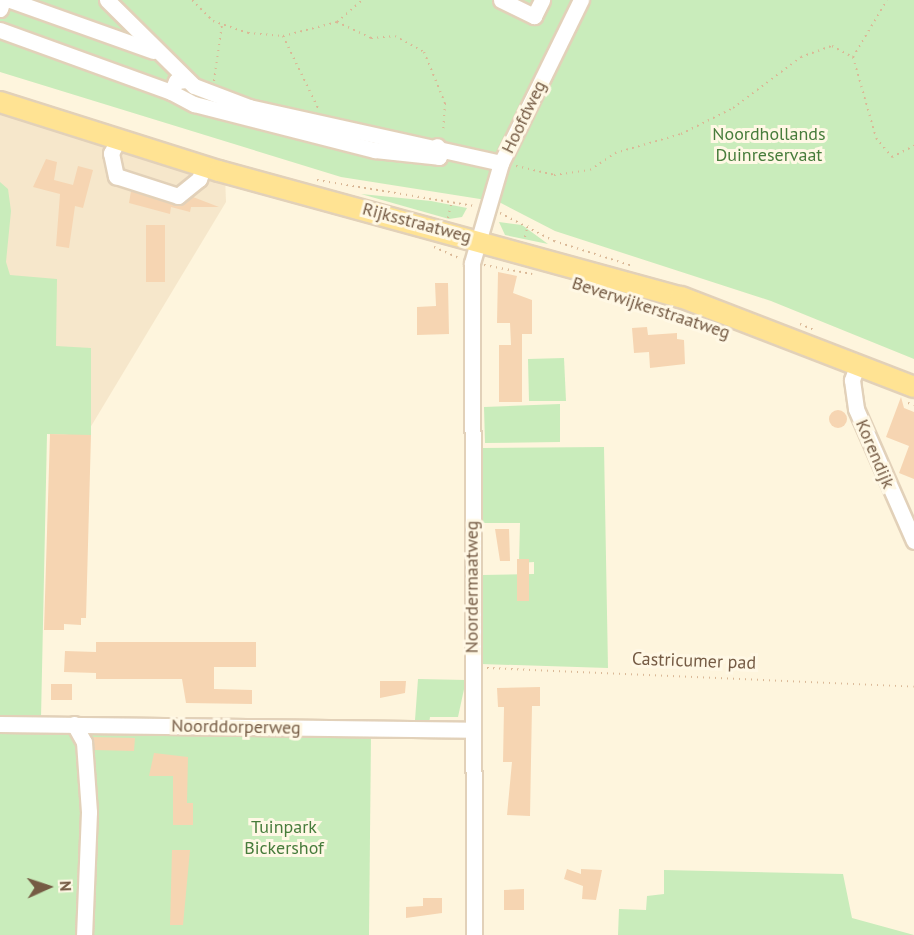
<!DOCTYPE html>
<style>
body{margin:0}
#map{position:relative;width:914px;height:935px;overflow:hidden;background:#fef5dd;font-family:"PT Sans",sans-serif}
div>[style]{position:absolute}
.residential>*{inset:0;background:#f6e7cb}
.green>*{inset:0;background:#c9ecbb}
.building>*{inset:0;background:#f6d5b2}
.round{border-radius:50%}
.path>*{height:2px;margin-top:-1px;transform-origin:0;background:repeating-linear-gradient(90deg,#dab896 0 1.5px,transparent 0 6px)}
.roads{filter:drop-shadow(2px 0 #e2d1b9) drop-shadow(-2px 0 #e2d1b9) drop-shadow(0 2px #e2d1b9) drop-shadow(0 -2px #e2d1b9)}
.minor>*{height:15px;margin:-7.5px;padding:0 7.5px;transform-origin:7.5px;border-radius:7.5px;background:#fff}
.major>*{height:20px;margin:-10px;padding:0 10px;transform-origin:10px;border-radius:10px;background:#ffe393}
span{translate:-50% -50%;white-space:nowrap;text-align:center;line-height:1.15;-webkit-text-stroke:6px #fff8e5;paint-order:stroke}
.street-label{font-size:18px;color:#755b44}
.park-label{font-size:18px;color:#477c3b}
.north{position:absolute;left:18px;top:857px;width:60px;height:60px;-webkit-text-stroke:4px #fff8e5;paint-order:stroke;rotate:87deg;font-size:16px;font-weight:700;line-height:24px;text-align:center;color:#755b44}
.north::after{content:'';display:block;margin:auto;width:21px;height:27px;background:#755b44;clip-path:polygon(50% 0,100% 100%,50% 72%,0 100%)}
</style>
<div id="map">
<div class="residential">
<div style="clip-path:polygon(0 106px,225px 176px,226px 202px,90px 428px,0 428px)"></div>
</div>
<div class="green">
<div style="clip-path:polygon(0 0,914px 0,914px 359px,771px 301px,555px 231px,499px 202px,341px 177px,0 72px)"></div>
<div style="clip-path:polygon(0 182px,8px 189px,11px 211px,6px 262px,10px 275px,57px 279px,56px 346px,91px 348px,91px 436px,47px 434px,41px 718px,0 720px)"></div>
<div style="clip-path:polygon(361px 194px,431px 201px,467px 208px,462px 217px,449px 219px)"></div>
<div style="clip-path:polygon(499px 222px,522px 225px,548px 244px,505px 235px)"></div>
<div style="clip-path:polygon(564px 358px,566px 401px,529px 401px,528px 359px)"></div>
<div style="clip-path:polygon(560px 404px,560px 442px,485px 443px,484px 407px)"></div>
<div style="clip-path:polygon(604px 447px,608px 668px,481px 664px,482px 575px,534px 574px,534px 562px,519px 563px,520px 523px,482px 523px,483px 448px)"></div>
<div style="clip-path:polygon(418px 679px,466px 680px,458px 717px,430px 717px,429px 724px,415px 720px)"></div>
<div style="clip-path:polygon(0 730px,371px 736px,369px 935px,0 935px)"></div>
<div style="clip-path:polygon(664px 870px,843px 874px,852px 918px,914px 935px,618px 935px,619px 909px,646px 910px,647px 896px,664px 894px)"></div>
</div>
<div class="building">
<div style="clip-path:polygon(46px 159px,57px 162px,54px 180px,73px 185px,78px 166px,93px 170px,83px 208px,75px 206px,69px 248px,56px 246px,60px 194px,33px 187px)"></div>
<div style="clip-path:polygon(131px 191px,176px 205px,193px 197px,219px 207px,191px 207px,190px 212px,171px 207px,170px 214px,129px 203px)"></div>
<div style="clip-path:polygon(146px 225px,165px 225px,165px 282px,146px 282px)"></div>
<div style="clip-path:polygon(498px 272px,517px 276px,513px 293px,532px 300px,532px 334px,522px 334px,522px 402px,499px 402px,499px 345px,511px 345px,510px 323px,497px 323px)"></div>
<div style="clip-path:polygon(435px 283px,448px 283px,449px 334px,417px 335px,417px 307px,436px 306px)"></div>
<div style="clip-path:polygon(647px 327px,648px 335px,677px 333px,677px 339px,684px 340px,685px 364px,650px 368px,649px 352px,634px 353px,632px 328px)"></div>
<div style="clip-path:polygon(901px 397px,904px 408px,914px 412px,914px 479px,899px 473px,909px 446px,886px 437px)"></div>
<div class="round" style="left:829px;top:410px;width:18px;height:18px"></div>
<div style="clip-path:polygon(50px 434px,91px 435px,86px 618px,81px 618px,81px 625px,64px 624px,64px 630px,44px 630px)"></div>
<div style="clip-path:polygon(495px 529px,509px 529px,510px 561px,500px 561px)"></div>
<div style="clip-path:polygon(517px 559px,529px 559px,529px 601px,517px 601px)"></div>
<div style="clip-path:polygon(96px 642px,256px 642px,256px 667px,214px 667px,214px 689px,252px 690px,252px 704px,186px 703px,182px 679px,96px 679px,96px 673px,64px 672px,65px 651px,96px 652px)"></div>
<div style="clip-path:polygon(380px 681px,406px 681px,405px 693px,380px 698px)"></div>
<div style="clip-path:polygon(51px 684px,72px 684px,72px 700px,51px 700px)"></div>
<div style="clip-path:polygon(540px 687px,540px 706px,532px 706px,530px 816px,507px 815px,512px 762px,503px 762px,504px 707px,498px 707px,497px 688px)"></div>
<div style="clip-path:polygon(92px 737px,135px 738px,134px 751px,94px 750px)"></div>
<div style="clip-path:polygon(154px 753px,188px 757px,187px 803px,193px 803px,193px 825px,173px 825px,173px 776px,149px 776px)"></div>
<div style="clip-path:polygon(172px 850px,190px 850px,183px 925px,170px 925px)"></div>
<div style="clip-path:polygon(567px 869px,581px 874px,581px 869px,602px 870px,596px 900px,582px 899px,583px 886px,564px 879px)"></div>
<div style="clip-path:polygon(524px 889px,524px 910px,504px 910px,504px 890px)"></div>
<div style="clip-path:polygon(423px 898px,442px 898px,442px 913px,406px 918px,406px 907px,423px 906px)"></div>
</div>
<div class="path">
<div style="left:192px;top:0;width:30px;rotate:45deg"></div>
<div style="left:213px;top:21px;width:37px;rotate:19deg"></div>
<div style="left:248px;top:33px;width:35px;rotate:5deg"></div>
<div style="left:283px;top:36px;width:56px;rotate:-14.5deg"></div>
<div style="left:337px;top:22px;width:33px;rotate:-41deg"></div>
<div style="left:337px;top:22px;width:38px;rotate:25deg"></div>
<div style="left:371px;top:38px;width:24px;rotate:-5deg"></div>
<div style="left:395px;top:36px;width:33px;rotate:29deg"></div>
<div style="left:424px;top:52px;width:55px;rotate:67.6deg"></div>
<div style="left:445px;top:103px;width:30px;rotate:94deg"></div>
<div style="left:283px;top:36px;width:80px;rotate:64.1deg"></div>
<div style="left:853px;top:57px;width:66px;rotate:-59.2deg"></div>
<div style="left:214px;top:81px;width:58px;rotate:-82deg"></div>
<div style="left:516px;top:166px;width:39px;rotate:13deg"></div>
<div style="left:554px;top:175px;width:36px;rotate:-8deg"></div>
<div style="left:590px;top:170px;width:30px;rotate:-34deg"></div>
<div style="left:615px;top:153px;width:69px;rotate:-16.1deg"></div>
<div style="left:681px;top:134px;width:58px;rotate:-26.6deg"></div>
<div style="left:733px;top:108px;width:85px;rotate:-36.9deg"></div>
<div style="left:801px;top:57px;width:33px;rotate:-20deg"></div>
<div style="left:832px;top:46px;width:24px;rotate:28deg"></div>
<div style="left:853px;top:57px;width:84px;rotate:74.1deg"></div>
<div style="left:876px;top:138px;width:25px;rotate:50deg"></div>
<div style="left:892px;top:157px;width:25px;rotate:-27deg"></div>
<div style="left:317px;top:180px;width:159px;rotate:9.4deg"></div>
<div style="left:500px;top:213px;width:61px;rotate:27.4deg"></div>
<div style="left:554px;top:241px;width:83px;rotate:17.6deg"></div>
<div style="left:448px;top:218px;width:17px;rotate:-77deg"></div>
<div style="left:525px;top:237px;width:12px;rotate:-76deg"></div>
<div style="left:434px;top:247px;width:27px;rotate:24deg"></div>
<div style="left:484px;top:265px;width:49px;rotate:10.6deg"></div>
<div style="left:800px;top:324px;width:15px;rotate:23deg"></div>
<div style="left:908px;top:403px;width:6px;rotate:18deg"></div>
<div style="left:487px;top:668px;width:427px;rotate:2.5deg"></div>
</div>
<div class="roads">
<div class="minor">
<div style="left:10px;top:0;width:152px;rotate:19.6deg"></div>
<div style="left:107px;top:0;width:122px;rotate:44.7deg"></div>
<div style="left:194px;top:86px;width:59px;rotate:20.9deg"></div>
<div style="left:249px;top:107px;width:258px;rotate:12.5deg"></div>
<div style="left:501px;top:0;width:37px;rotate:26deg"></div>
<div style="left:534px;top:16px;width:18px;rotate:-63deg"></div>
<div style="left:0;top:9px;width:9px;rotate:-72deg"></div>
<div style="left:0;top:30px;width:182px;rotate:19.9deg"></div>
<div style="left:187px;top:80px;width:11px;rotate:175deg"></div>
<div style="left:176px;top:81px;width:12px;rotate:114deg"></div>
<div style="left:171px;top:92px;width:26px;rotate:28deg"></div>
<div style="left:194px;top:104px;width:187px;rotate:14.3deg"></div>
<div style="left:375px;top:150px;width:64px;rotate:6.2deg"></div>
<div style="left:439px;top:157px;width:11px;rotate:-100deg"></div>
<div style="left:118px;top:140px;width:15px;rotate:118deg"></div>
<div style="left:111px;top:153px;width:24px;rotate:78deg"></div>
<div style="left:116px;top:176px;width:65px;rotate:17.9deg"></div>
<div style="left:178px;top:196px;width:27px;rotate:-39deg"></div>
<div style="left:199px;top:179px;width:14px;rotate:-69deg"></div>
<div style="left:858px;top:364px;width:17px;rotate:111deg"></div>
<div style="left:852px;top:380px;width:29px;rotate:82deg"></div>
<div style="left:856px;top:409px;width:144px;rotate:66.3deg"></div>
<div style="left:0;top:724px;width:473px;rotate:0.7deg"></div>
<div style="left:74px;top:724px;width:21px;rotate:61deg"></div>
<div style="left:84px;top:742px;width:70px;rotate:85.9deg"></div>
<div style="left:89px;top:812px;width:123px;rotate:92.3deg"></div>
<div style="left:474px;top:935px;width:672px;rotate:-90.17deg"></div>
<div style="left:472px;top:263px;width:104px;rotate:-73.8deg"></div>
<div style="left:501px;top:163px;width:182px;rotate:-63.9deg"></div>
</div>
<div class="major">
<div style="left:0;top:102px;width:230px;rotate:17.5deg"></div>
<div style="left:219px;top:171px;width:479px;rotate:15.3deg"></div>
<div style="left:681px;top:297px;width:250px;rotate:21.1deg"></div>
</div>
</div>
<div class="street-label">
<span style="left:524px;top:117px;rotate:-64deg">Hoofdweg</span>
<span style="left:417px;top:223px;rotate:15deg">Rijksstraatweg</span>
<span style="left:651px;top:308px;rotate:18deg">Beverwijkerstraatweg</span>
<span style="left:875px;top:454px;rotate:67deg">Korendijk</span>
<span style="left:472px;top:587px;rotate:-90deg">Noordermaatweg</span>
<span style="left:694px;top:661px;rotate:2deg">Castricumer pad</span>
<span style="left:236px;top:727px;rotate:1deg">Noorddorperweg</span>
</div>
<div class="park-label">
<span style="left:769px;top:145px">Noordhollands<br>Duinreservaat</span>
<span style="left:284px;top:838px">Tuinpark<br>Bickershof</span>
</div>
<div class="north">N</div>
</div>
